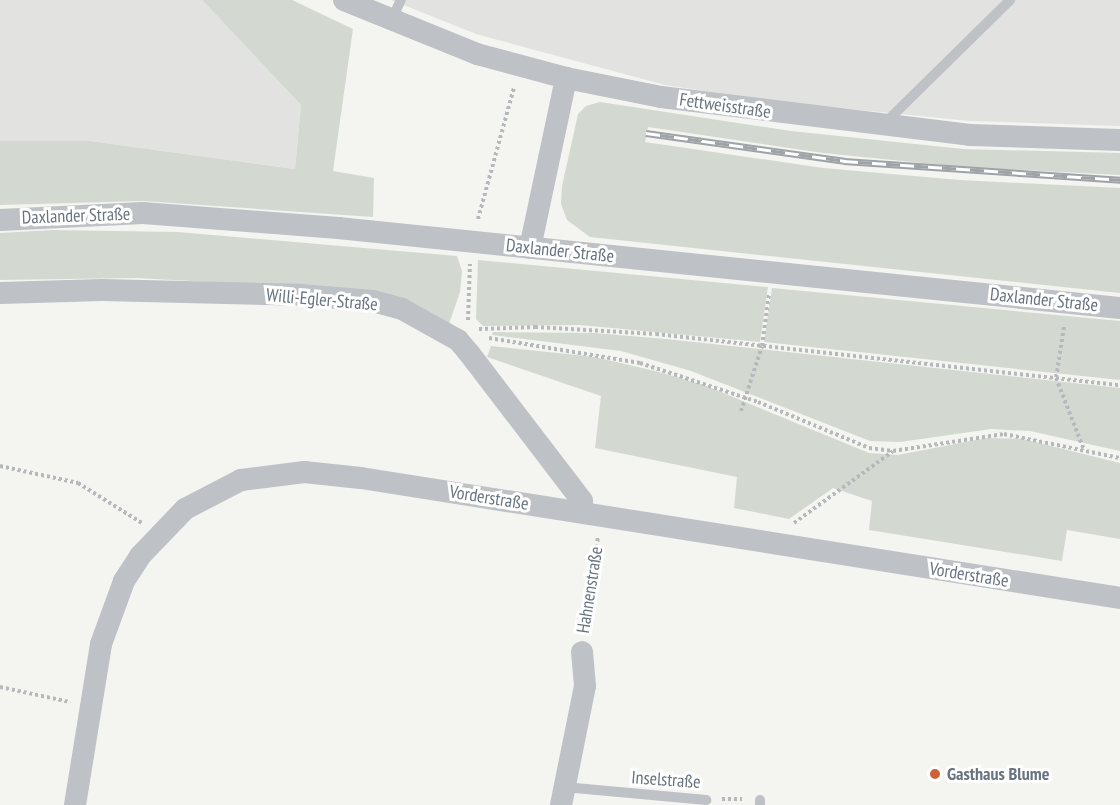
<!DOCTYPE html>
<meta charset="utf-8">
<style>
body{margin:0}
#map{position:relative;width:1120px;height:805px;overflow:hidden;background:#f4f4f1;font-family:"PT Sans Narrow",sans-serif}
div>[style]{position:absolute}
.built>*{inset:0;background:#e2e3e1}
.green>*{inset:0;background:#d3d9d1}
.path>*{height:4px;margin-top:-2px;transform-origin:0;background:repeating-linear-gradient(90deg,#b6b9bb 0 3px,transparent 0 6px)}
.lane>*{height:10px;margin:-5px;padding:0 5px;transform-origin:5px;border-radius:5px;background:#bec1c5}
.street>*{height:22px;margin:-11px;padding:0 11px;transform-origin:11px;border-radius:11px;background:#bec1c5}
.rail>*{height:7px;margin-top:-3.5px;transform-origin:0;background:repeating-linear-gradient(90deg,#fff 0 14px,#9ea3a8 0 28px);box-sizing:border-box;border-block:2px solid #9ea3a8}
.dots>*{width:16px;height:16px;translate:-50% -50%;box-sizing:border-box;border:3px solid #fff;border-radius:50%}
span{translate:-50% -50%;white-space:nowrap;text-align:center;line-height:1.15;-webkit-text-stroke:6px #fff;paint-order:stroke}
.street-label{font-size:18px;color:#67737f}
.poi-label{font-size:18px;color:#67737f;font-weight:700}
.left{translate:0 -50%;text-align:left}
</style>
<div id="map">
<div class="built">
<div style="clip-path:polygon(0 0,202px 0,301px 105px,295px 169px,90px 141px,0 141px)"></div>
<div style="clip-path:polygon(391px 0,1120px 0,1120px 126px,969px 121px,762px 100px,665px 85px,476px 34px)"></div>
</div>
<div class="green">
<div style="clip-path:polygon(202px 0,292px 0,353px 29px,333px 171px,374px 178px,373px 217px,143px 201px,0 205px,0 141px,90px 141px,295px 169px,301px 105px)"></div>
<div style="clip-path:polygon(600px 102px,791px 131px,963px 149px,1120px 153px,1120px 175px,962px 167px,823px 153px,648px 127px,645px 142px,823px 168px,960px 180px,1120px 188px,1120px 293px,590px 237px,567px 220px,561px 204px,562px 186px,578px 114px,586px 106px)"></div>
<div style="clip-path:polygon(53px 230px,178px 232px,457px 256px,462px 271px,460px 292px,449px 324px,361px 290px,136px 278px,0 280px,0 233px)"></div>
<div style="clip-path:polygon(478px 260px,768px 287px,760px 342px,580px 325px,483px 326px,476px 319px)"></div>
<div style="clip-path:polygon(772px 288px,1120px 321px,1120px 380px,764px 342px)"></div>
<div style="clip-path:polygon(493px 332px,594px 333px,666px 339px,1120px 388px,1120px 451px,1030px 431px,991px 429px,900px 442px,870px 441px,691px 371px,621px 351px,492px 335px)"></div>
<div style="clip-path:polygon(491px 346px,595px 357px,659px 372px,704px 385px,869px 453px,898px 455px,986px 438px,1023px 439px,1120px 463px,1120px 539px,1067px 530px,1062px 561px,869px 530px,872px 501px,833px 488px,789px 519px,734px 508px,737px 477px,595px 448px,601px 396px,487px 357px)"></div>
</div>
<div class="path">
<div style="left:478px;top:219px;width:137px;rotate:-74.7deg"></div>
<div style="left:468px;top:320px;width:56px;rotate:-88deg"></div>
<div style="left:1064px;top:327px;width:52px;rotate:98.9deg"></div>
<div style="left:1056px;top:378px;width:77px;rotate:68.7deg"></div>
<div style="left:479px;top:329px;width:56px;rotate:-2deg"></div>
<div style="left:535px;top:327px;width:121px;rotate:3.3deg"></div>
<div style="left:656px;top:334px;width:467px;rotate:6.3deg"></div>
<div style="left:489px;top:338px;width:153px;rotate:9.4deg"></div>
<div style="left:640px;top:363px;width:124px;rotate:18.3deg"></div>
<div style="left:758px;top:402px;width:120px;rotate:22.5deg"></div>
<div style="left:869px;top:448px;width:24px;rotate:7deg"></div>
<div style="left:893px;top:451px;width:112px;rotate:-8.7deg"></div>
<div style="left:1004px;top:434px;width:118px;rotate:11.7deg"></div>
<div style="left:741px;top:411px;width:68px;rotate:-72.1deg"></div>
<div style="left:762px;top:346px;width:52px;rotate:-82.3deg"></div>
<div style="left:0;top:466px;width:80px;rotate:12.3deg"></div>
<div style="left:78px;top:483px;width:75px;rotate:32deg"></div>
<div style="left:794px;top:523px;width:122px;rotate:-36deg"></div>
<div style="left:582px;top:630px;width:94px;rotate:-80.2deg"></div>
<div style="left:0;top:687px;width:72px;rotate:12.1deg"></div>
<div style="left:722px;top:799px;width:20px"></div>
</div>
<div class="lane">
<div style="left:391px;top:21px;width:23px;rotate:-65deg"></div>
<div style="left:884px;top:124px;width:177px;rotate:-44.5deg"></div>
<div style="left:564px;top:787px;width:143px;rotate:5.2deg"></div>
<div style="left:760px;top:800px;width:5px;rotate:90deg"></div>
</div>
<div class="street">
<div style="left:344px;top:0;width:144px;rotate:22.1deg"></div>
<div style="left:477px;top:54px;width:92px;rotate:15.1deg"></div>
<div style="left:566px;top:78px;width:97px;rotate:11.3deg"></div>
<div style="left:661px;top:97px;width:311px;rotate:7deg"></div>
<div style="left:970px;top:135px;width:150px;rotate:1.9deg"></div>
<div style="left:0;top:220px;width:143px;rotate:-2.8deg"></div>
<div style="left:143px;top:213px;width:196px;rotate:4.4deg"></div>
<div style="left:338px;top:228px;width:786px;rotate:5.84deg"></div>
<div style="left:530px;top:248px;width:174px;rotate:-78deg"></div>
<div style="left:0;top:293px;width:102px;rotate:-1.7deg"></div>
<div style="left:102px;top:290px;width:198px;rotate:1.4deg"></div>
<div style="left:300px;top:295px;width:73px;rotate:4.7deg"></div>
<div style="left:373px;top:301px;width:30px;rotate:15deg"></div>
<div style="left:402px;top:309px;width:64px;rotate:29deg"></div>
<div style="left:458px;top:340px;width:17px;rotate:50deg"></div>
<div style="left:469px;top:353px;width:186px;rotate:52.6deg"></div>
<div style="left:582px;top:501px;width:11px;rotate:95deg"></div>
<div style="left:75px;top:805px;width:163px;rotate:-80.8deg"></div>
<div style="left:101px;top:644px;width:67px;rotate:-69.9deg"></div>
<div style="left:124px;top:581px;width:30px;rotate:-57deg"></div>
<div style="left:140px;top:556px;width:65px;rotate:-46.2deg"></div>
<div style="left:185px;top:509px;width:63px;rotate:-27.4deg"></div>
<div style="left:241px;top:480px;width:64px;rotate:-7.2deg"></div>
<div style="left:304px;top:472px;width:57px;rotate:6deg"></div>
<div style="left:361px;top:478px;width:768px;rotate:8.98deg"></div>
<div style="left:561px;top:805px;width:121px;rotate:-78.6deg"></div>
<div style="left:585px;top:686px;width:34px;rotate:-95deg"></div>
</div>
<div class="rail">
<div style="left:646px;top:133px;width:200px;rotate:8deg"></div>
<div style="left:844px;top:161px;width:277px;rotate:3.9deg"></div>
</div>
<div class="dots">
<div style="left:935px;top:774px;background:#ce6237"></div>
</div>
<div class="street-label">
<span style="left:725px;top:106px;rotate:8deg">Fettweisstraße</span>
<span style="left:76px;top:216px;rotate:-2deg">Daxlander Straße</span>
<span style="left:560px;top:251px;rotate:6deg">Daxlander Straße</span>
<span style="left:322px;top:300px;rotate:5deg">Willi-Egler-Straße</span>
<span style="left:1044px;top:300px;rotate:6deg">Daxlander Straße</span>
<span style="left:489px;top:498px;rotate:9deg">Vorderstraße</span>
<span style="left:969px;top:575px;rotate:9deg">Vorderstraße</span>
<span style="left:590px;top:590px;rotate:-81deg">Hahnenstraße</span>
<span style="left:666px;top:780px;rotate:4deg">Inselstraße</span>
</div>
<div class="poi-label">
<span class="left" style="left:947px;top:774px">Gasthaus Blume</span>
</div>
</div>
